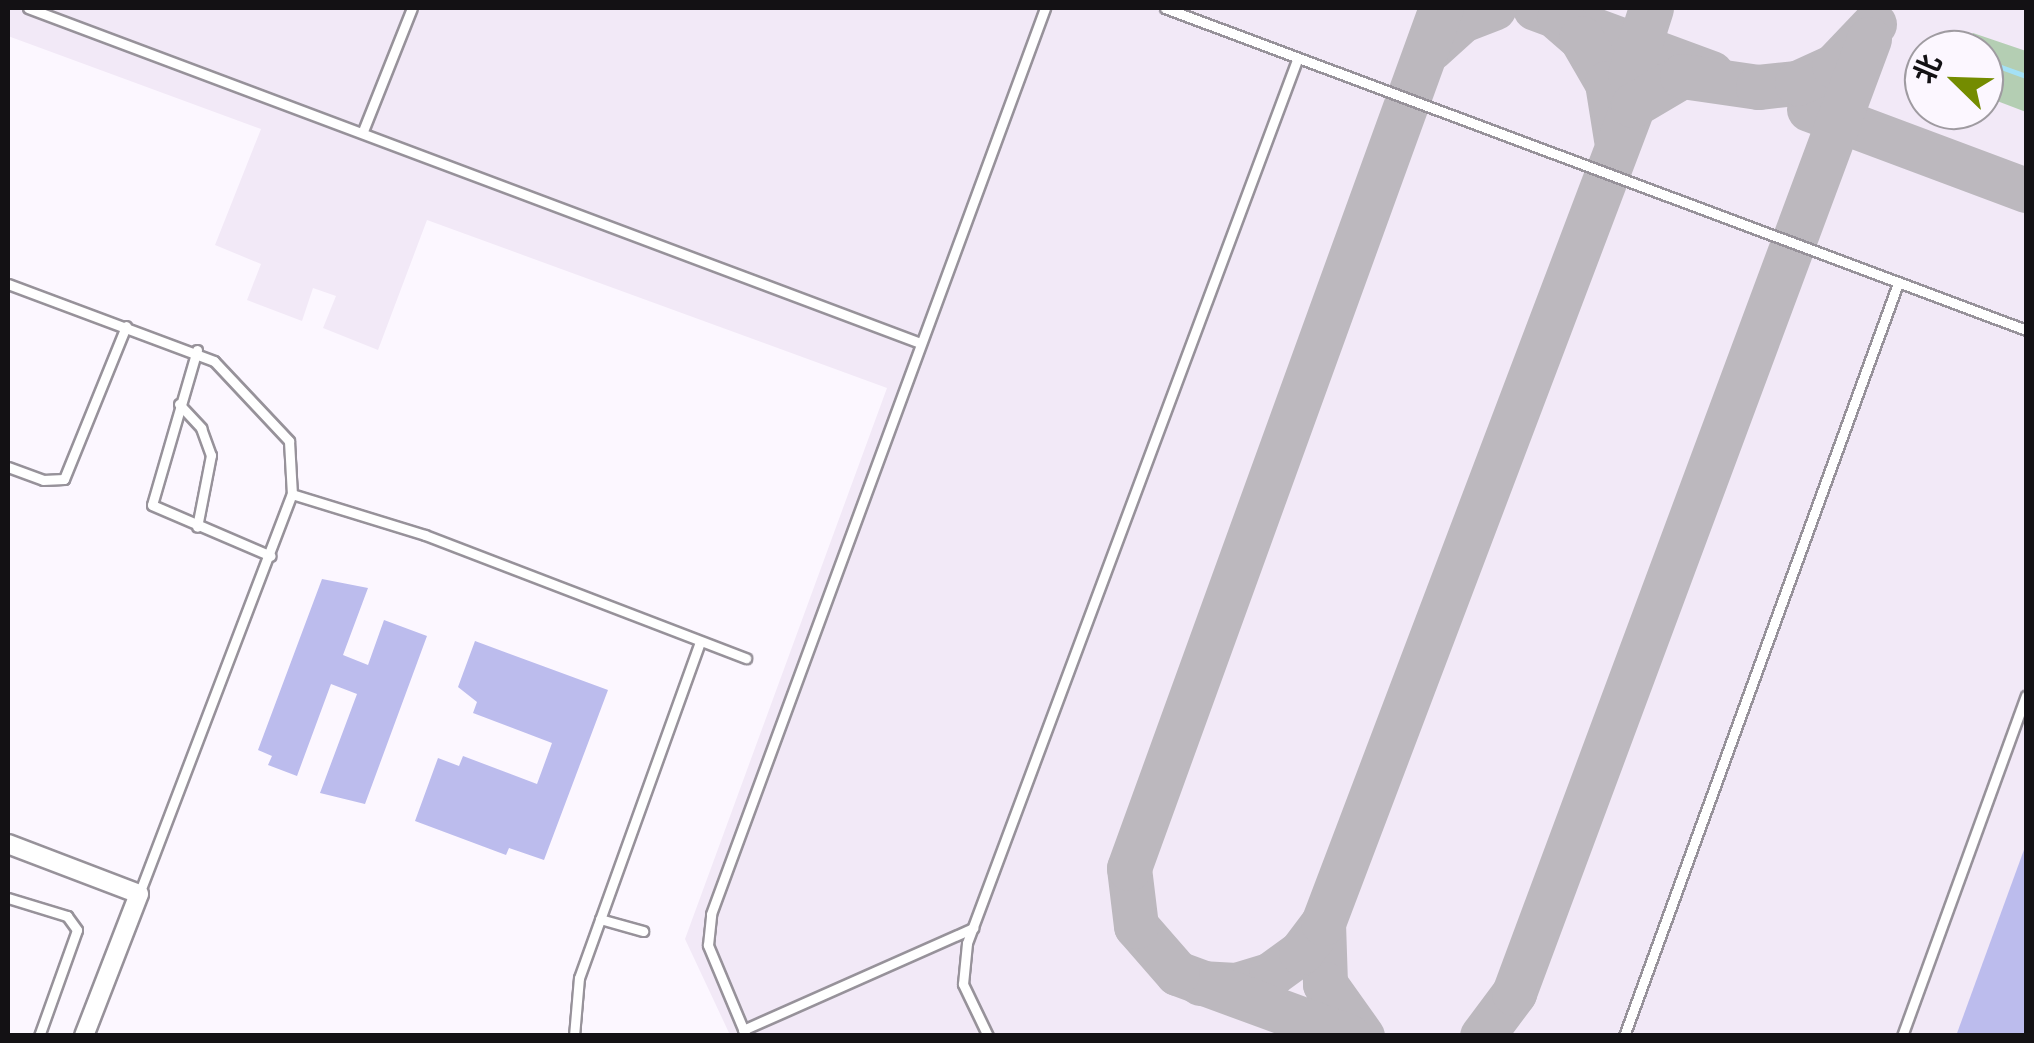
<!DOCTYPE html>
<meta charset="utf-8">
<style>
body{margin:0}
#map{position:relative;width:2034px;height:1043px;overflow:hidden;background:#fcf7ff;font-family:Jost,"Noto Sans SC",sans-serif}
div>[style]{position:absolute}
.built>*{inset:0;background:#f2e9f7}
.green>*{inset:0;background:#b4ceb3}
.stream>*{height:5px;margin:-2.5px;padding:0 2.5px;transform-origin:2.5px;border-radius:2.5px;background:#a4e1f6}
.taxiway>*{height:45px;margin:-22.5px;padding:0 22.5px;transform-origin:22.5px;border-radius:22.5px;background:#bcb8be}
.building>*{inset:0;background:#bcbced}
.roads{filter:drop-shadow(2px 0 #97929a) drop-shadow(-2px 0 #97929a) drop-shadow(0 2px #97929a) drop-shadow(0 -2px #97929a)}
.lane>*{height:9px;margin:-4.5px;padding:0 4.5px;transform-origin:4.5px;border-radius:4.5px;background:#fff}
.street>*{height:18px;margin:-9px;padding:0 9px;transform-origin:9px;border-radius:9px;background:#fff}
span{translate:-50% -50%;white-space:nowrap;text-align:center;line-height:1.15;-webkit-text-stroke:8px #fcf7ff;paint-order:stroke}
.frame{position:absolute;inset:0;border:10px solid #131114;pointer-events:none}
.north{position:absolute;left:1904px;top:30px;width:100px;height:100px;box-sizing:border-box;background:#fcf7ff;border:2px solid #9f9ba1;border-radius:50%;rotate:293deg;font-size:28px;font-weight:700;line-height:40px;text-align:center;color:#131114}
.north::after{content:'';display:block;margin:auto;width:35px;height:45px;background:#748c00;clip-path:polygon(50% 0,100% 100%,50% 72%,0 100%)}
</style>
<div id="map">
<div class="built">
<div style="clip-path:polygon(evenodd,8px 8px,2026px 8px,2026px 1035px,730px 1035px,685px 939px,887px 388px,427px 220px,378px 350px,323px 328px,336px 296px,313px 288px,302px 321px,247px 300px,261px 264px,215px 245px,261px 129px,8px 36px,8px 8px,1924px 50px,1984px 50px,1984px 110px,1924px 110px,1924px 50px)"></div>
</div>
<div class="green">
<div style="clip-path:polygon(1973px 33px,2026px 51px,2026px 112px,1984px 96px,1984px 50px,1958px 50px)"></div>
</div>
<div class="stream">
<div style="left:1987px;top:62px;width:41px;rotate:19.7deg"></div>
</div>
<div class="taxiway">
<div style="left:1535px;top:8px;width:188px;rotate:20.3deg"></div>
<div style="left:1559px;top:19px;width:29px;rotate:41deg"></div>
<div style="left:1581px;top:38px;width:52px;rotate:60deg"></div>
<div style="left:1607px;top:83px;width:57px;rotate:80.9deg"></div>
<div style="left:1431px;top:48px;width:42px;rotate:-42.1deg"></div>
<div style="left:1462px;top:20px;width:34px;rotate:-21deg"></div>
<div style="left:1630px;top:74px;width:69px;rotate:-72.3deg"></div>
<div style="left:1809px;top:109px;width:232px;rotate:20.5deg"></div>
<div style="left:1323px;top:923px;width:61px;rotate:88.1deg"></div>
<div style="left:1325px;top:984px;width:64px;rotate:54.6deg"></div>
<div style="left:1200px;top:983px;width:36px;rotate:3deg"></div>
<div style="left:1236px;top:985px;width:37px;rotate:-17deg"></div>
<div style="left:1271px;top:974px;width:37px;rotate:-36deg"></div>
<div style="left:1301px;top:952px;width:36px;rotate:-53deg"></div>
<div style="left:1323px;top:923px;width:875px;rotate:-69.24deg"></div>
<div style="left:1633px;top:105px;width:57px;rotate:-30.6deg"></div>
<div style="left:1682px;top:76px;width:77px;rotate:8.2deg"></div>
<div style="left:1758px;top:87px;width:39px;rotate:-6deg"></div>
<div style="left:1797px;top:83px;width:41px;rotate:-24.7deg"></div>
<div style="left:1834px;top:66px;width:58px;rotate:-46.4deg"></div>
<div style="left:1348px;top:1036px;width:182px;rotate:-159.8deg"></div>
<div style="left:1177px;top:973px;width:62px;rotate:-131.1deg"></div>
<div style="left:1136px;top:926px;width:58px;rotate:-96.9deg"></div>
<div style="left:1129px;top:868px;width:915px;rotate:-70.06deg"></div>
<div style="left:1482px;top:1036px;width:54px;rotate:-53.3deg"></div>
<div style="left:1514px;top:993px;width:1018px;rotate:-69.59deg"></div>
</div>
<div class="building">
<div style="clip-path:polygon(322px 579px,368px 588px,343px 655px,368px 665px,384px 620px,427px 636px,365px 804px,320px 793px,357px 694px,331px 684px,297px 776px,268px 765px,272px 756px,258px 750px)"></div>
<div style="clip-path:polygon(475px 641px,608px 690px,544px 860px,509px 848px,506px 855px,415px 821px,438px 758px,459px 766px,463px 756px,537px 784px,552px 743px,473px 713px,477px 702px,458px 687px)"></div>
<div style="clip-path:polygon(2025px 847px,2026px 1036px,1956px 1036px)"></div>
</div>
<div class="roads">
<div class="lane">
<div style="left:28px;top:8px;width:953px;rotate:20.58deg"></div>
<div style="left:1165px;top:8px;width:919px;rotate:20.5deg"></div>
<div style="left:363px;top:131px;width:132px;rotate:-68.3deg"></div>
<div style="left:8px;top:284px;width:220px;rotate:20.5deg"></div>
<div style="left:214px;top:361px;width:110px;rotate:46.8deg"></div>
<div style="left:289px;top:441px;width:53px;rotate:86.8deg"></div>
<div style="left:197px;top:350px;width:161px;rotate:106.2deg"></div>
<div style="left:152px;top:505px;width:129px;rotate:23.2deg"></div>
<div style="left:179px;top:404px;width:33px;rotate:47deg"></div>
<div style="left:201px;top:428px;width:29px;rotate:70deg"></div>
<div style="left:211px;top:455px;width:73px;rotate:101deg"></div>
<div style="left:8px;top:467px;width:37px;rotate:20deg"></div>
<div style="left:43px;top:480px;width:21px;rotate:-3deg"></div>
<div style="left:64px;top:479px;width:165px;rotate:-67.9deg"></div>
<div style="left:139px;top:894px;width:428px;rotate:-69.1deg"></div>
<div style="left:292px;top:494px;width:139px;rotate:17.1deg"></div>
<div style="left:425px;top:535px;width:344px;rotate:21deg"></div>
<div style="left:8px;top:898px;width:62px;rotate:17deg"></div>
<div style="left:67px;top:916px;width:17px;rotate:54deg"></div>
<div style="left:77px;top:930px;width:113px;rotate:109.7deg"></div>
<div style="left:600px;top:919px;width:45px;rotate:15.6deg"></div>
<div style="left:743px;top:1030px;width:252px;rotate:-23.9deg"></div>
<div style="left:574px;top:1036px;width:58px;rotate:-85.1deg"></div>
<div style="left:579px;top:978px;width:357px;rotate:-70.2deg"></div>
<div style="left:746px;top:1036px;width:99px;rotate:-112.7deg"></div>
<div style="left:708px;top:945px;width:31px;rotate:-84deg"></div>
<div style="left:711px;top:914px;width:966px;rotate:-69.76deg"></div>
<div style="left:988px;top:1036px;width:58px;rotate:-115.7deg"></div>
<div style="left:963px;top:984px;width:41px;rotate:-84.4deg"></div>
<div style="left:967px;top:943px;width:943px;rotate:-69.51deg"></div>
<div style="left:1624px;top:1036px;width:801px;rotate:-70deg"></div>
<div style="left:1902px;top:1036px;width:362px;rotate:-70deg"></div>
</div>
<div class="street">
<div style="left:8px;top:844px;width:140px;rotate:20.9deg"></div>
<div style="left:139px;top:894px;width:152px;rotate:111.2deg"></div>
</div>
</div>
<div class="frame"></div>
<div class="north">北</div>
</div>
